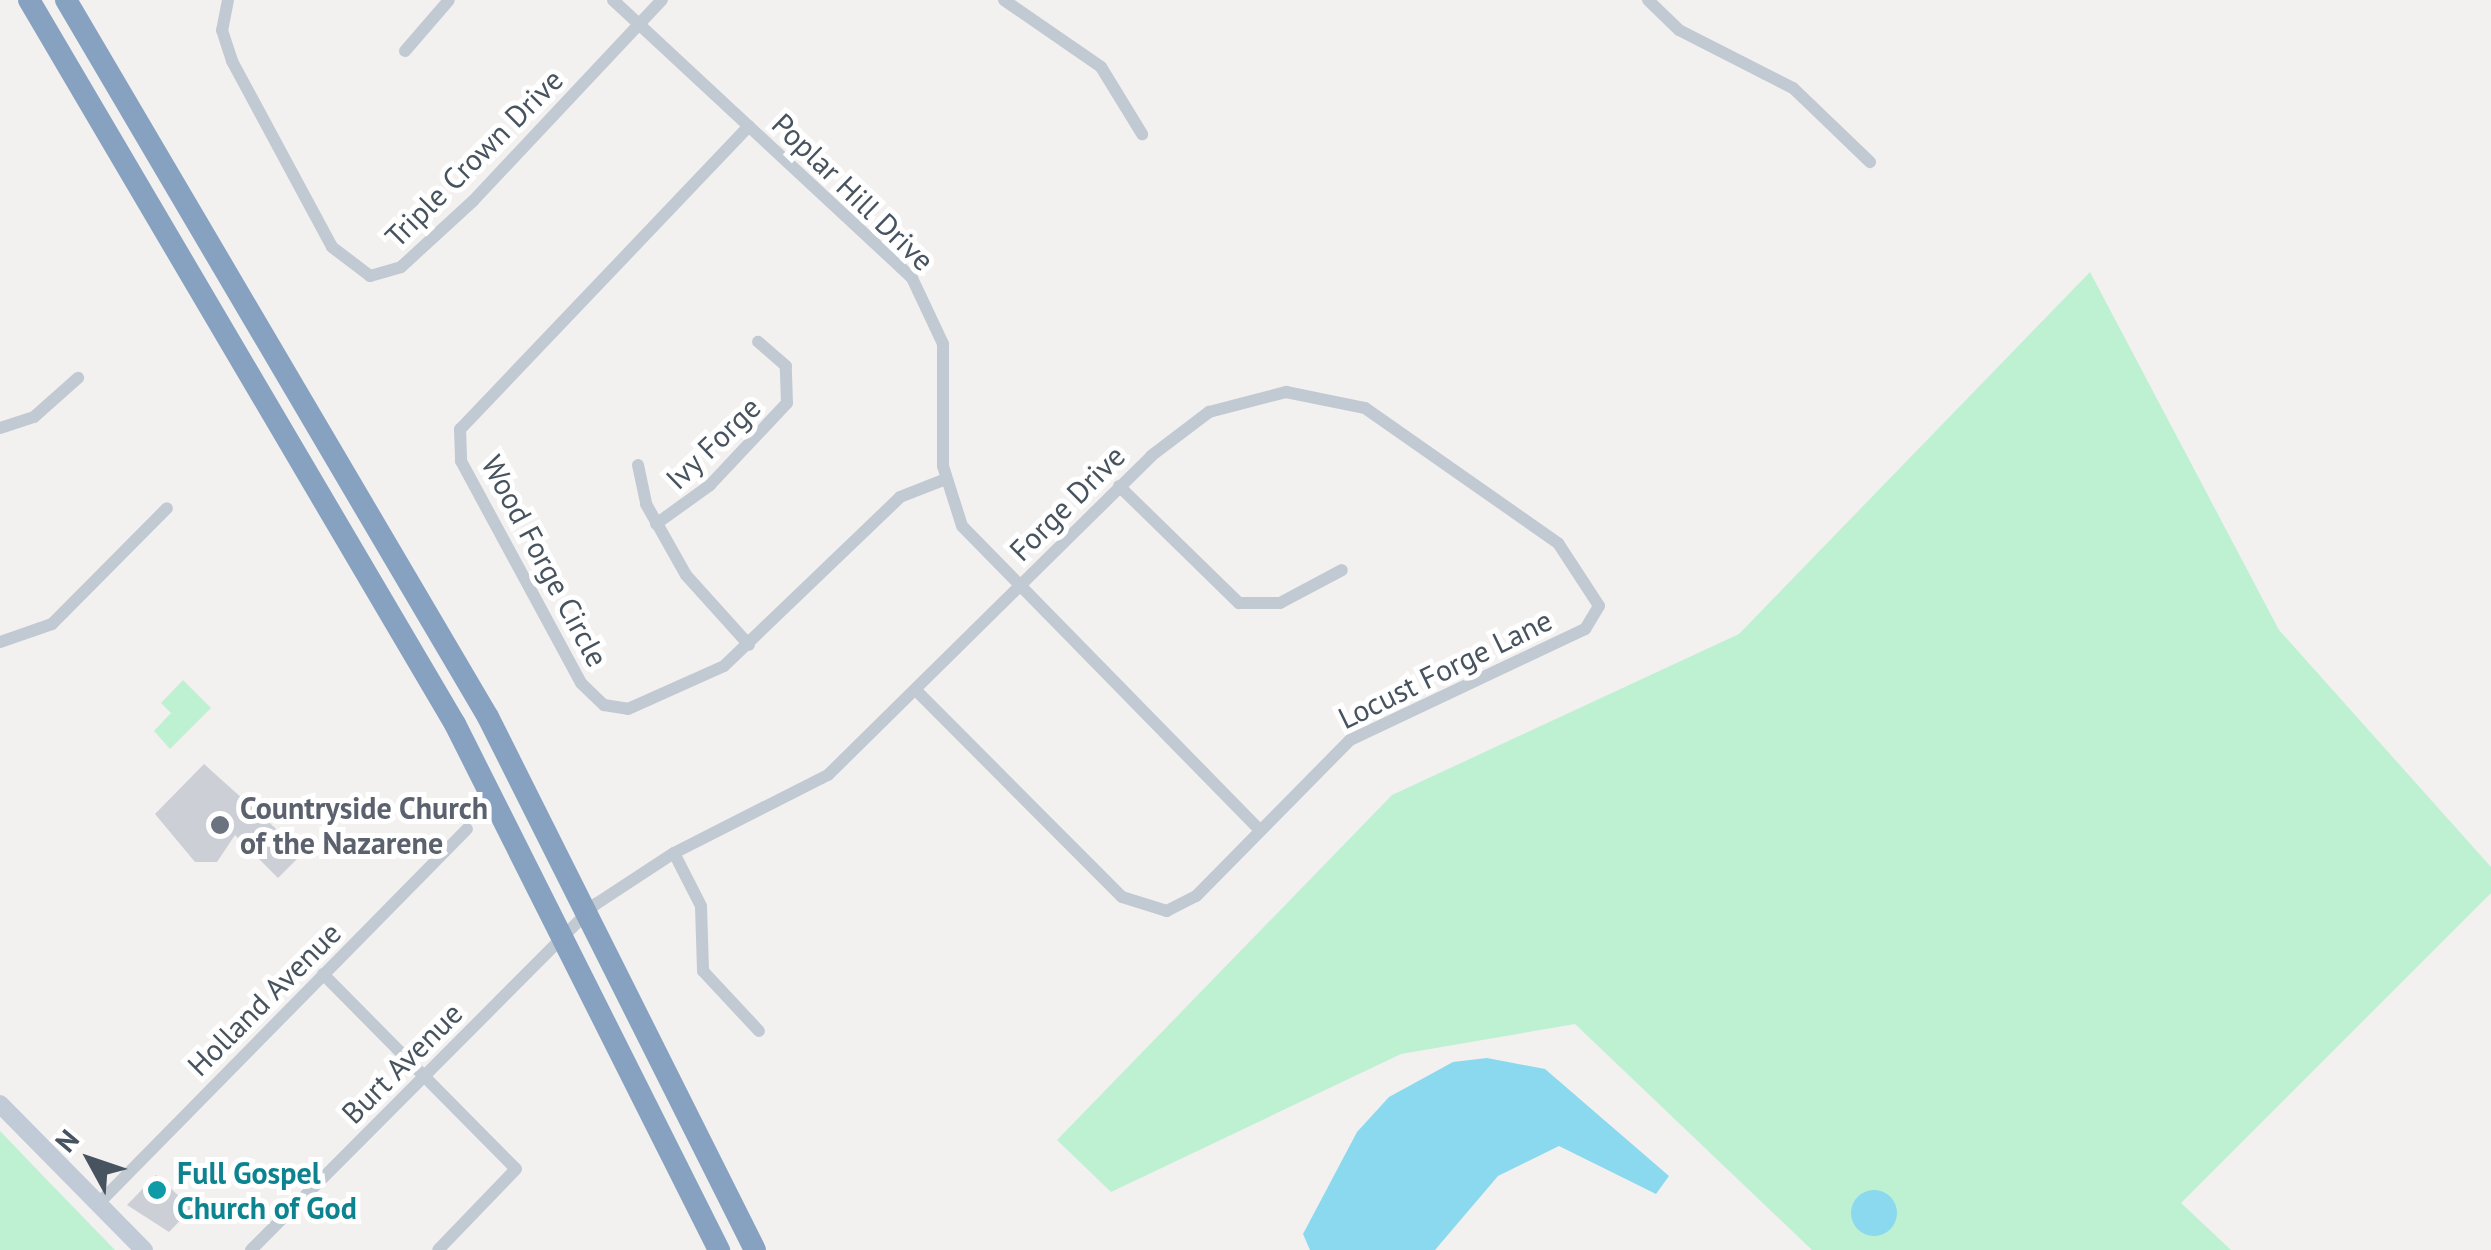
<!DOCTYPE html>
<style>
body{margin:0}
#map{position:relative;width:2491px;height:1250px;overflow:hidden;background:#f3f0f0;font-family:"PT Sans",sans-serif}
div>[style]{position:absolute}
.green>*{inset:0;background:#bef0d2}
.water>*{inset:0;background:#8bd9ee}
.round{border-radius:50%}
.building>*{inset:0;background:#cccfd5}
.street>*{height:12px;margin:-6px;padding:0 6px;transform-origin:6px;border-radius:6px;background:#c1cad2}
.secondary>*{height:18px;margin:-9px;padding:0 9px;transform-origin:9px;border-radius:9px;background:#c1cbd7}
.highway>*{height:22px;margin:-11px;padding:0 11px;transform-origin:11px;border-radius:11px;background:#87a2c0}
.dots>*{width:28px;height:28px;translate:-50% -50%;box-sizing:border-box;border:5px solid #fff;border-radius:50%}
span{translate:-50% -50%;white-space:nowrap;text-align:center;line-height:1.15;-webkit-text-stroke:10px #fff;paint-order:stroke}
.street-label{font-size:30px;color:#47535e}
.worship-label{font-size:30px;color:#5b616d;font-weight:700}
.left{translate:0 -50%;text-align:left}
.culture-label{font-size:30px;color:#0d838f;font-weight:700}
.north{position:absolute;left:40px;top:1110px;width:100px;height:100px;-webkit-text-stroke:8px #fff;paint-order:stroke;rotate:310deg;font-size:28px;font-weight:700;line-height:40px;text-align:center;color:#47535e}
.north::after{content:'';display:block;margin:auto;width:35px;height:45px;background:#47535e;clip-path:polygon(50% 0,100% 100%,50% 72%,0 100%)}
</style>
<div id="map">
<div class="green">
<div style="clip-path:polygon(2090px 272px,2279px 630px,2491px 867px,2491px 893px,2181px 1203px,2231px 1250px,1812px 1250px,1575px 1024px,1401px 1054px,1111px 1192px,1057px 1140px,1392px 795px,1739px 634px)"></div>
<div style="clip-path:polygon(183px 680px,211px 708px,170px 749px,154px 731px,171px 713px,161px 703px)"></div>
<div style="clip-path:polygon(0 1131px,49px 1182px,115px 1250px,0 1250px)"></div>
</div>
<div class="water">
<div style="clip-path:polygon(1487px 1058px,1545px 1069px,1669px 1176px,1656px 1194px,1559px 1146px,1498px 1176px,1435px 1250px,1310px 1250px,1303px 1234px,1357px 1132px,1389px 1097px,1453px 1062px)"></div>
<div class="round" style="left:1851px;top:1190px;width:46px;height:46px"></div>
</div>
<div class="building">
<div style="clip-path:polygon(204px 764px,303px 853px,278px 878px,235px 835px,217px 862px,195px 862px,155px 814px)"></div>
<div style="clip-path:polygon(156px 1175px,192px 1208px,169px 1232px,127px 1205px)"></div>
</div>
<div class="street">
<div style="left:228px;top:0;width:31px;rotate:101deg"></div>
<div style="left:222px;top:30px;width:33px;rotate:72deg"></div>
<div style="left:232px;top:61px;width:211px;rotate:61.7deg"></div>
<div style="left:332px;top:247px;width:48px;rotate:37.3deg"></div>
<div style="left:370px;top:276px;width:32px;rotate:-16deg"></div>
<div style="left:401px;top:267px;width:98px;rotate:-42.5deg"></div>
<div style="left:473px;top:201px;width:276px;rotate:-46.8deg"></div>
<div style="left:613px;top:0;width:408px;rotate:42.9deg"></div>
<div style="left:912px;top:278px;width:73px;rotate:64.8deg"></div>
<div style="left:943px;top:344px;width:122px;rotate:90deg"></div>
<div style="left:943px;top:466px;width:63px;rotate:72.4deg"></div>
<div style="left:962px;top:526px;width:426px;rotate:45.6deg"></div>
<div style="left:1004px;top:0;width:118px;rotate:34.6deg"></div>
<div style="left:1101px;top:67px;width:79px;rotate:58.5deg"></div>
<div style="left:1648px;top:0;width:43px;rotate:44.1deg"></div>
<div style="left:1679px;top:30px;width:128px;rotate:27deg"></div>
<div style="left:1793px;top:88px;width:107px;rotate:43.9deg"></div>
<div style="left:405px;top:51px;width:67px;rotate:-49.2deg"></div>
<div style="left:749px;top:126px;width:419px;rotate:133.6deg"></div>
<div style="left:460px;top:429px;width:32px;rotate:88deg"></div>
<div style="left:461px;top:461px;width:252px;rotate:61.6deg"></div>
<div style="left:581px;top:683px;width:32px;rotate:44deg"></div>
<div style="left:604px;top:705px;width:24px;rotate:9deg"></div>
<div style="left:628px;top:709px;width:105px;rotate:-24.1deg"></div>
<div style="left:724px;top:666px;width:244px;rotate:-43.8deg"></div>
<div style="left:900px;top:497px;width:49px;rotate:-21.4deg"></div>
<div style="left:0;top:428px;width:36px;rotate:-18deg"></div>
<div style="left:34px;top:417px;width:59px;rotate:-41.6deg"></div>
<div style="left:638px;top:465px;width:40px;rotate:78deg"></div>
<div style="left:646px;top:504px;width:81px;rotate:60.6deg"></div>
<div style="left:686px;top:575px;width:94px;rotate:48deg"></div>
<div style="left:1119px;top:486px;width:168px;rotate:44.3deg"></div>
<div style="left:1239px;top:603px;width:41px"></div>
<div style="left:1280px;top:603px;width:70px;rotate:-28deg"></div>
<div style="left:656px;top:524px;width:67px;rotate:-35.8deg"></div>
<div style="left:710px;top:485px;width:112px;rotate:-46.8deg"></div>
<div style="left:787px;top:403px;width:37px;rotate:-92deg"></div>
<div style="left:786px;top:366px;width:37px;rotate:-139deg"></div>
<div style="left:0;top:642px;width:55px;rotate:-19.1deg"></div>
<div style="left:52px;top:624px;width:163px;rotate:-45.2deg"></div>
<div style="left:674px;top:853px;width:59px;rotate:63deg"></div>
<div style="left:701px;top:906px;width:65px;rotate:88.2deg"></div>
<div style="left:703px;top:971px;width:82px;rotate:47deg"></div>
<div style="left:323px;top:974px;width:274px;rotate:45.3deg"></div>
<div style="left:516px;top:1169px;width:112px;rotate:133.9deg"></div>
<div style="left:98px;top:1204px;width:526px;rotate:-45.46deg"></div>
<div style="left:251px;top:1250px;width:489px;rotate:-45.1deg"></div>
<div style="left:596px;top:904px;width:93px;rotate:-33.2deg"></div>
<div style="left:674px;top:853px;width:173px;rotate:-26.9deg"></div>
<div style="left:828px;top:775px;width:454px;rotate:-44.6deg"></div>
<div style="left:1151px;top:456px;width:73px;rotate:-37.2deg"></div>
<div style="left:1209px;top:412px;width:80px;rotate:-14.6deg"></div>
<div style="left:1286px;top:392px;width:81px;rotate:11.4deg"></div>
<div style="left:1365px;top:408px;width:236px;rotate:35deg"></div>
<div style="left:1558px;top:543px;width:75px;rotate:56.9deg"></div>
<div style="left:1599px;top:606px;width:27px;rotate:121deg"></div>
<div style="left:1585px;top:629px;width:260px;rotate:154.7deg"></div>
<div style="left:1350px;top:740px;width:219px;rotate:134.6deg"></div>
<div style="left:1196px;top:896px;width:33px;rotate:153deg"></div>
<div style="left:1167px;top:911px;width:47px;rotate:-162.7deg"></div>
<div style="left:1122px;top:897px;width:293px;rotate:-134.9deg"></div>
</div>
<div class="secondary">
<div style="left:0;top:1104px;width:205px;rotate:45.4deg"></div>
</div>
<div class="highway">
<div style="left:29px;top:0;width:840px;rotate:59.53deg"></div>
<div style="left:455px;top:724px;width:589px;rotate:63.35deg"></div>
<div style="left:66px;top:0;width:832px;rotate:59.52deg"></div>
<div style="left:488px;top:717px;width:596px;rotate:63.39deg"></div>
</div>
<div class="dots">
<div style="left:220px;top:825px;background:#6b7280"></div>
<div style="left:157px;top:1190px;background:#0f9aa8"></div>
</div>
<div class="street-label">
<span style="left:474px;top:158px;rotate:-45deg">Triple Crown Drive</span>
<span style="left:853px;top:192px;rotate:44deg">Poplar Hill Drive</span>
<span style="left:713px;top:443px;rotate:-44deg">Ivy Forge</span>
<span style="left:1067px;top:503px;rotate:-45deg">Forge Drive</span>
<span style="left:545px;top:561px;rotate:62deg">Wood Forge Circle</span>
<span style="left:1445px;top:669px;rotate:-26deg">Locust Forge Lane</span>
<span style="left:264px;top:999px;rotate:-45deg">Holland Avenue</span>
<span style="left:402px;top:1063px;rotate:-45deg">Burt Avenue</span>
</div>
<div class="worship-label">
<span class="left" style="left:240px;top:825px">Countryside Church<br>of the Nazarene</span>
</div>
<div class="culture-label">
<span class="left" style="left:177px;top:1190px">Full Gospel<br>Church of God</span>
</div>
<div class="north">N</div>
</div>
